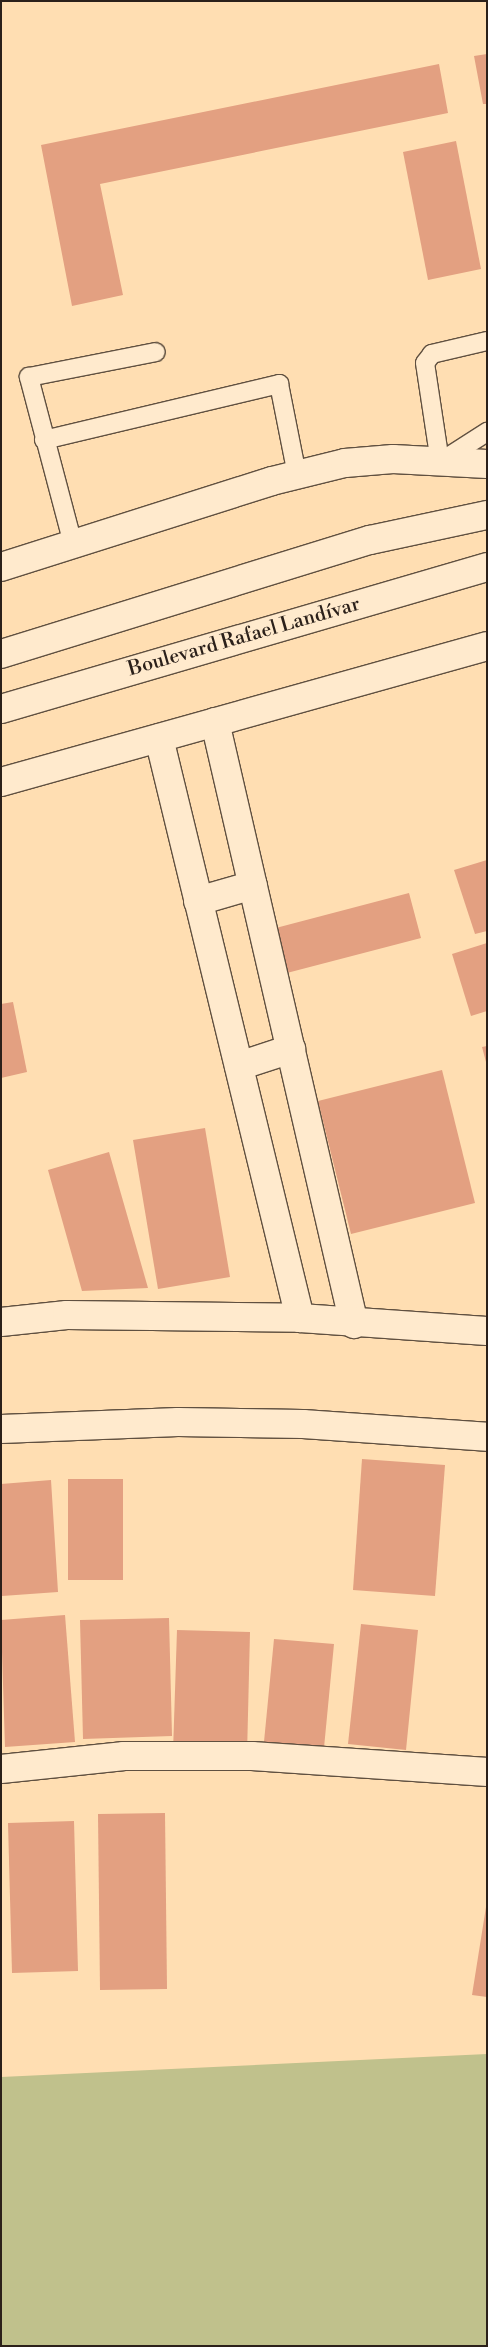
<!DOCTYPE html>
<meta charset="utf-8">
<style>
body{margin:0}
#map{position:relative;width:488px;height:2347px;overflow:hidden;background:#ffdeb2;font-family:"Libre Bodoni",serif}
div>[style]{position:absolute}
.green>*{inset:0;background:#c0c18c}
.building>*{inset:0;background:#e3a081}
.roads{filter:drop-shadow(1px 0 #605040) drop-shadow(-1px 0 #605040) drop-shadow(0 1px #605040) drop-shadow(0 -1px #605040)}
.service>*{height:18px;margin:-9px;padding:0 9px;transform-origin:9px;border-radius:9px;background:#ffeacd}
.minor>*{height:28px;margin:-14px;padding:0 14px;transform-origin:14px;border-radius:14px;background:#ffeacd}
.secondary>*{height:28px;margin:-14px;padding:0 14px;transform-origin:14px;border-radius:14px;background:#ffeacd}
span{translate:-50% -50%;white-space:nowrap;text-align:center;line-height:1.15;-webkit-text-stroke:4px #ffeacd;paint-order:stroke}
.street-label{font-size:20px;color:#2b201a}
.frame{position:absolute;inset:0;border:2px solid #2b201a;pointer-events:none}
</style>
<div id="map">
<div class="green">
<div style="clip-path:polygon(487px 2054px,487px 2346px,1px 2346px,1px 2077px)"></div>
</div>
<div class="building">
<div style="clip-path:polygon(487px 54px,487px 104px,483px 104px,474px 56px)"></div>
<div style="clip-path:polygon(439px 64px,448px 113px,100px 184px,123px 295px,72px 306px,41px 145px)"></div>
<div style="clip-path:polygon(456px 141px,481px 269px,428px 280px,403px 152px)"></div>
<div style="clip-path:polygon(487px 860px,487px 931px,475px 934px,454px 870px)"></div>
<div style="clip-path:polygon(409px 893px,421px 938px,283px 974px,272px 929px)"></div>
<div style="clip-path:polygon(487px 943px,487px 1011px,471px 1016px,452px 954px)"></div>
<div style="clip-path:polygon(13px 1002px,27px 1072px,1px 1078px,1px 1004px)"></div>
<div style="clip-path:polygon(487px 1046px,487px 1062px,486px 1062px,482px 1047px)"></div>
<div style="clip-path:polygon(442px 1070px,475px 1203px,351px 1234px,318px 1101px)"></div>
<div style="clip-path:polygon(205px 1128px,230px 1277px,158px 1289px,133px 1140px)"></div>
<div style="clip-path:polygon(109px 1152px,148px 1288px,82px 1291px,48px 1170px)"></div>
<div style="clip-path:polygon(362px 1459px,445px 1465px,435px 1596px,353px 1590px)"></div>
<div style="clip-path:polygon(68px 1479px,123px 1479px,123px 1580px,68px 1580px)"></div>
<div style="clip-path:polygon(51px 1480px,58px 1592px,2px 1596px,1px 1484px)"></div>
<div style="clip-path:polygon(65px 1615px,75px 1742px,5px 1747px,1px 1620px)"></div>
<div style="clip-path:polygon(169px 1618px,172px 1736px,83px 1739px,80px 1620px)"></div>
<div style="clip-path:polygon(361px 1624px,418px 1630px,406px 1750px,348px 1744px)"></div>
<div style="clip-path:polygon(177px 1630px,250px 1632px,247px 1755px,173px 1752px)"></div>
<div style="clip-path:polygon(274px 1639px,334px 1644px,323px 1758px,263px 1752px)"></div>
<div style="clip-path:polygon(165px 1813px,167px 1989px,100px 1990px,98px 1814px)"></div>
<div style="clip-path:polygon(74px 1821px,78px 1971px,12px 1973px,8px 1823px)"></div>
<div style="clip-path:polygon(486px 1907px,487px 1907px,487px 1997px,472px 1995px)"></div>
</div>
<div class="roads">
<div class="service">
<div style="left:487px;top:341px;width:57px;rotate:166.7deg"></div>
<div style="left:432px;top:354px;width:11px;rotate:128deg"></div>
<div style="left:425px;top:363px;width:100px;rotate:81.4deg"></div>
<div style="left:440px;top:462px;width:56px;rotate:-32.6deg"></div>
<div style="left:44px;top:440px;width:242px;rotate:-13.4deg"></div>
<div style="left:279px;top:384px;width:93px;rotate:78.8deg"></div>
<div style="left:73px;top:544px;width:173px;rotate:-104.8deg"></div>
<div style="left:29px;top:377px;width:129px;rotate:-11.1deg"></div>
</div>
<div class="minor">
<div style="left:215px;top:722px;width:618px;rotate:77deg"></div>
<div style="left:159px;top:738px;width:597px;rotate:76.34deg"></div>
<div style="left:198px;top:901px;width:57px;rotate:-16.2deg"></div>
<div style="left:239px;top:1066px;width:55px;rotate:-18.1deg"></div>
<div style="left:1px;top:1322px;width:66px;rotate:-6.1deg"></div>
<div style="left:67px;top:1315px;width:233px;rotate:0.7deg"></div>
<div style="left:300px;top:1318px;width:187px;rotate:4deg"></div>
<div style="left:1px;top:1429px;width:177px;rotate:-2.3deg"></div>
<div style="left:178px;top:1422px;width:125px;rotate:0.9deg"></div>
<div style="left:303px;top:1424px;width:184px;rotate:4deg"></div>
<div style="left:1px;top:1769px;width:124px;rotate:-6deg"></div>
<div style="left:124px;top:1756px;width:128px"></div>
<div style="left:252px;top:1756px;width:236px;rotate:3.9deg"></div>
</div>
<div class="secondary">
<div style="left:1px;top:567px;width:284px;rotate:-17.6deg"></div>
<div style="left:272px;top:481px;width:75px;rotate:-13.9deg"></div>
<div style="left:345px;top:463px;width:48px;rotate:-4.8deg"></div>
<div style="left:393px;top:459px;width:94px;rotate:3deg"></div>
<div style="left:1px;top:654px;width:386px;rotate:-17.2deg"></div>
<div style="left:370px;top:540px;width:120px;rotate:-12.1deg"></div>
<div style="left:1px;top:709px;width:506px;rotate:-16.29deg"></div>
<div style="left:1px;top:782px;width:505px;rotate:-15.63deg"></div>
</div>
</div>
<div class="street-label">
<span style="left:244px;top:637px;rotate:-16deg">Boulevard Rafael Landívar</span>
</div>
<div class="frame"></div>
</div>
